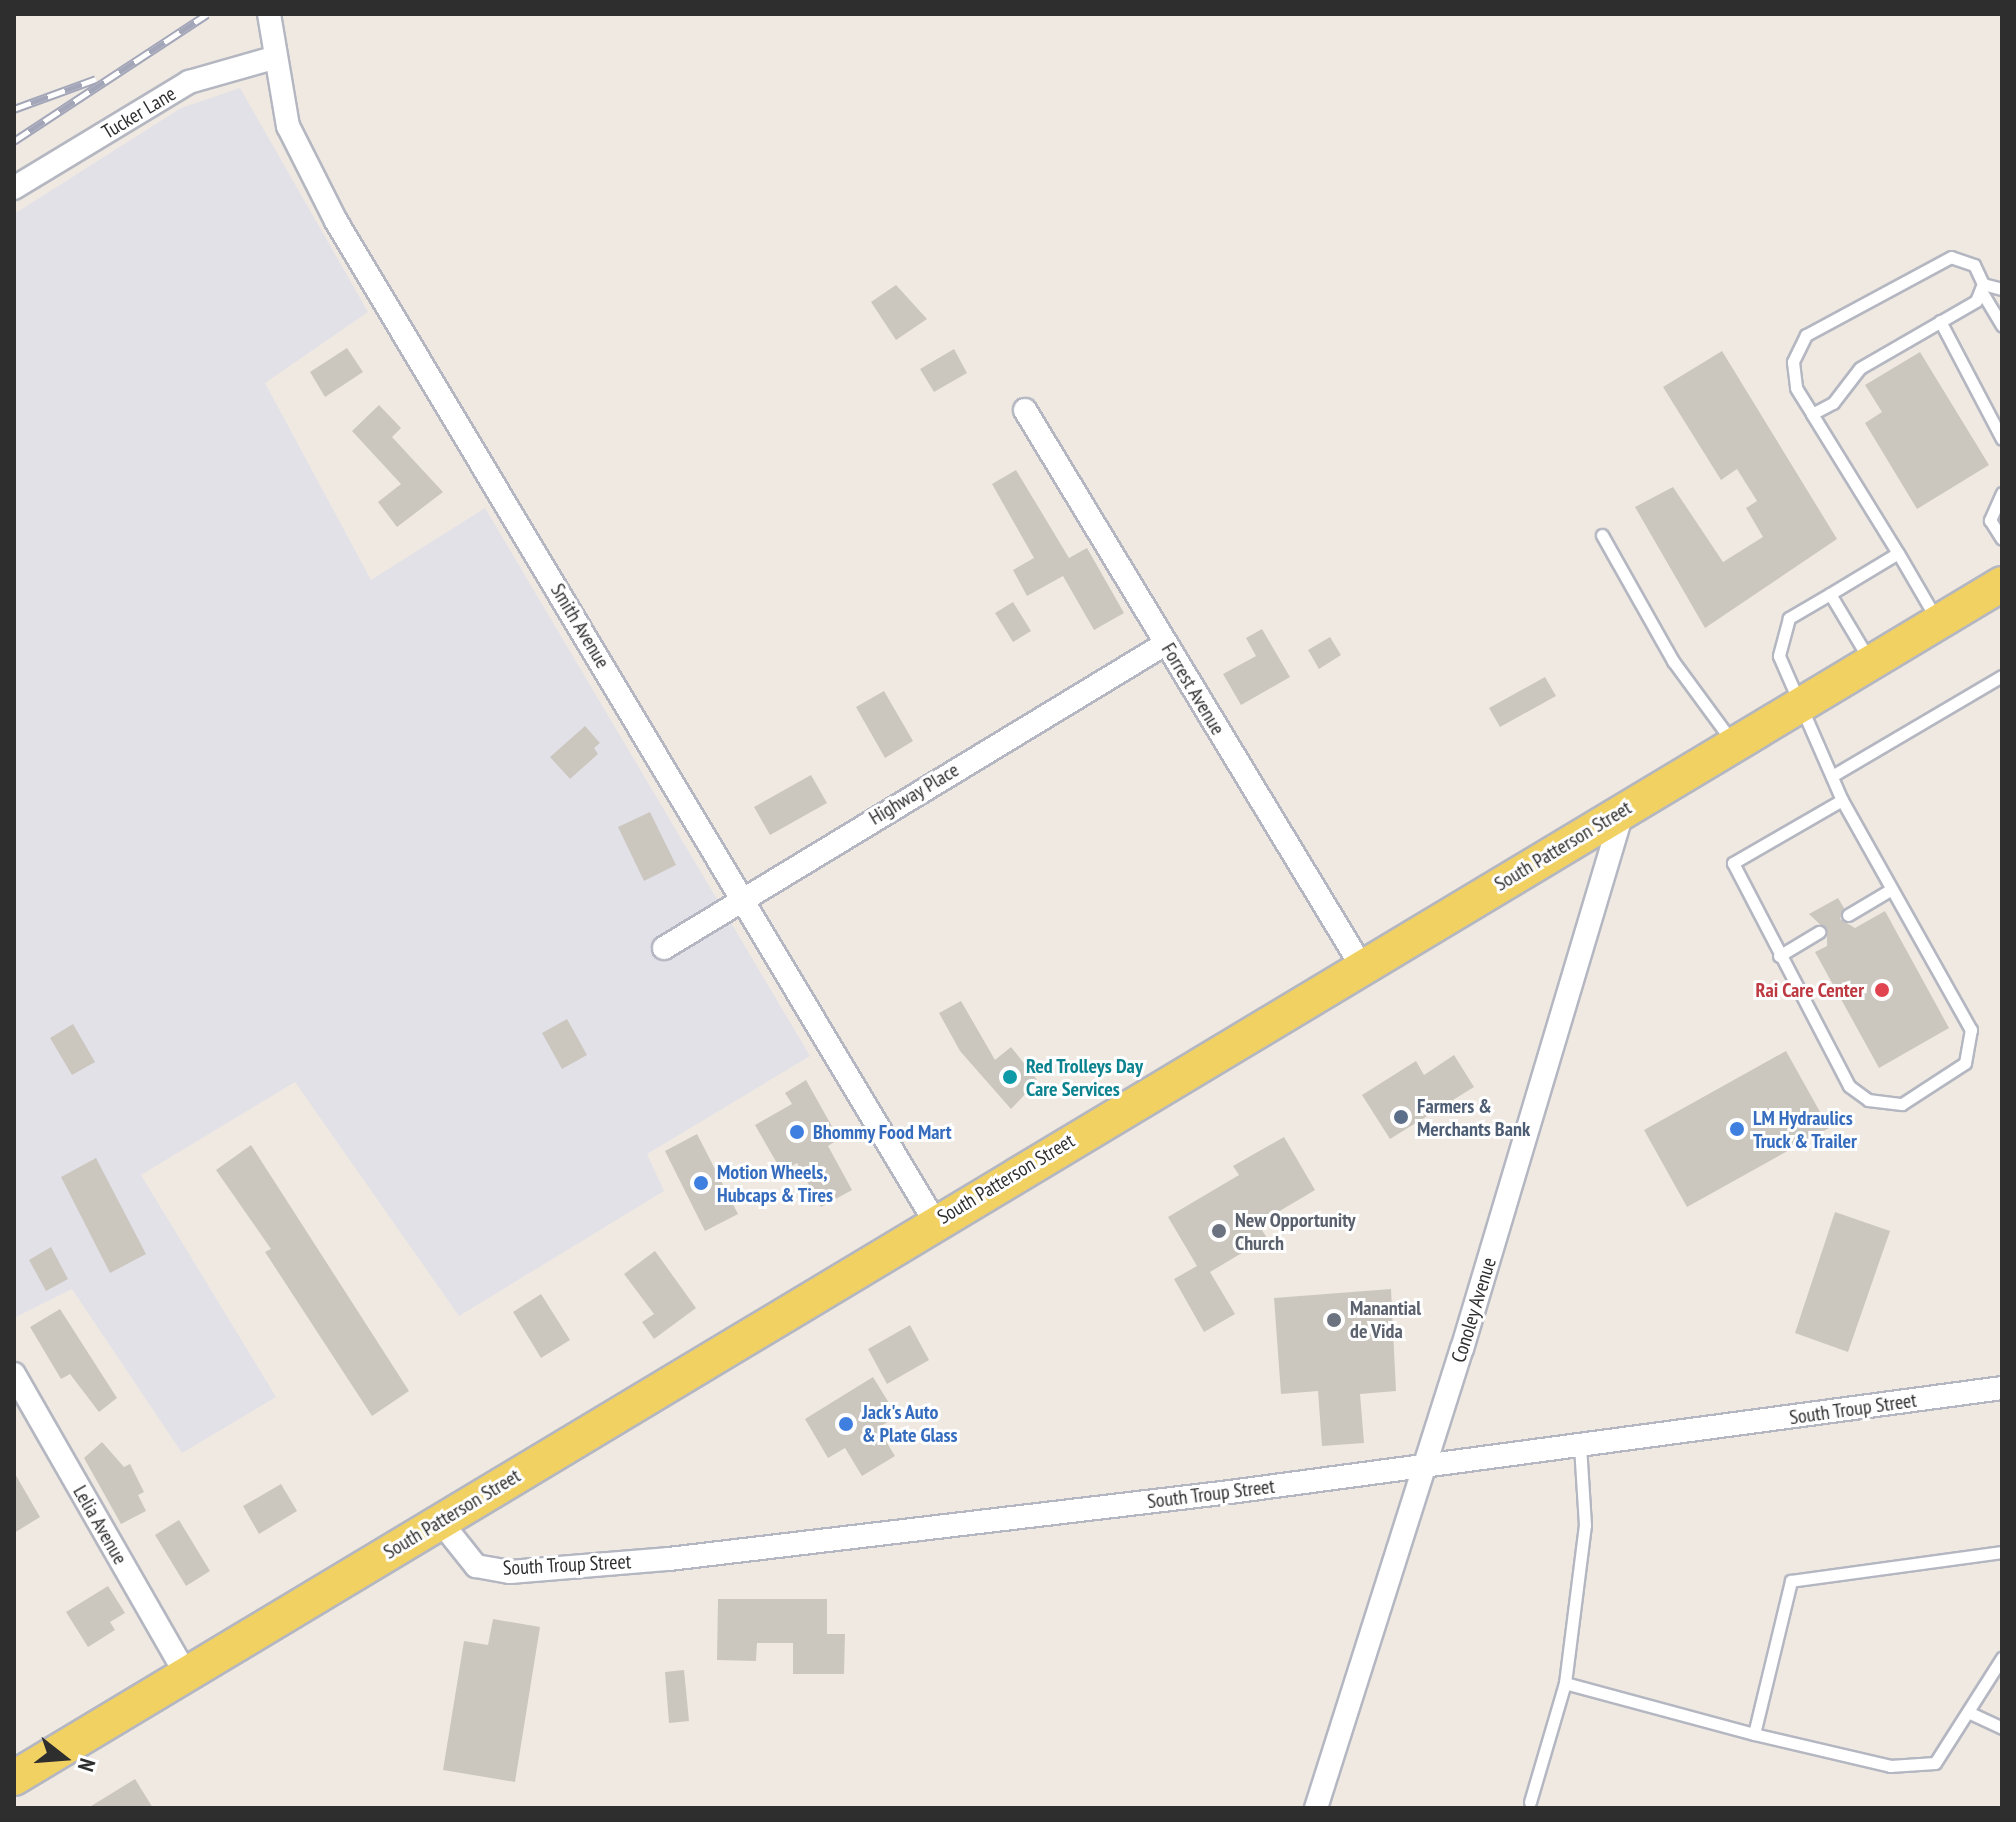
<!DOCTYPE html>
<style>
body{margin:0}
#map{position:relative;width:2016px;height:1822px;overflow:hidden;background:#efe9e1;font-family:"PT Sans Narrow",sans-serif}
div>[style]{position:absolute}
.industrial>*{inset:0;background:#e3e1e8}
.building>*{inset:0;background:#cbc7bf}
.roads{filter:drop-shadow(2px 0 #b4b7c1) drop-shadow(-2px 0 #b4b7c1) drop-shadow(0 2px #b4b7c1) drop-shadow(0 -2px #b4b7c1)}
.service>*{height:11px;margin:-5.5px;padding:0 5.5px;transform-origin:5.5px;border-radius:5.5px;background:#fff}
.minor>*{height:22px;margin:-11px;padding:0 11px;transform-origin:11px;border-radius:11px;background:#fff}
.primary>*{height:34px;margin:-17px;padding:0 17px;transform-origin:17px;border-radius:17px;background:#f2d163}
.rail>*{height:9px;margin-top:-4.5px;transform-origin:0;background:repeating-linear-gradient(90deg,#fff 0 18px,#a3a6b8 0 36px);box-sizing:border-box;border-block:2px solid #a3a6b8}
.dots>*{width:22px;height:22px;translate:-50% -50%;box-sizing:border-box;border:4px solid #fff;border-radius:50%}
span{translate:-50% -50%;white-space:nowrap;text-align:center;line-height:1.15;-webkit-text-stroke:6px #fff;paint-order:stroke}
.street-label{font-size:20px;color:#2e2e2e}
.health-label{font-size:20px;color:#be3a42;font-weight:700}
.right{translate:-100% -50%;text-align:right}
.culture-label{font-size:20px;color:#0d838f;font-weight:700}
.left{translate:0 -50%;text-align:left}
.service-label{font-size:20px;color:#4e5e75;font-weight:700}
.shop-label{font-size:20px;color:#366cbe;font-weight:700}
.worship-label{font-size:20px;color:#5b616d;font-weight:700}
.frame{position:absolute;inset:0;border:16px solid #2e2e2e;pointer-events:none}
.north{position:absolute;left:24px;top:1718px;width:80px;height:80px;-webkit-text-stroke:6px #fff;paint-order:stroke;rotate:107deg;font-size:22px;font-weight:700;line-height:32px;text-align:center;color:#2e2e2e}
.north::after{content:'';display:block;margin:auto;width:28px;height:36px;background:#2e2e2e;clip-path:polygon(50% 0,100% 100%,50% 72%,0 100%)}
</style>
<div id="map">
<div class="industrial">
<div style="clip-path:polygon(240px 88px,368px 312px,265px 383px,371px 580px,485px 508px,810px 1056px,647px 1154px,664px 1191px,459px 1316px,295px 1082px,141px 1175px,276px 1397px,182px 1453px,72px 1289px,14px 1318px,14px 214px,181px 108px)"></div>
</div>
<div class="building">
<div style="clip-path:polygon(896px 285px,927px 319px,896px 340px,871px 302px)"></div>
<div style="clip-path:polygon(347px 348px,363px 372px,325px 397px,310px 372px)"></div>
<div style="clip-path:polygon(954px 349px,967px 373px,934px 392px,920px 369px)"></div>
<div style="clip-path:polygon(1722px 351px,1837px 539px,1705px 628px,1635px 507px,1673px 487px,1723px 562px,1763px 537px,1746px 508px,1757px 501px,1737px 469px,1721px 480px,1663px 387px)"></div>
<div style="clip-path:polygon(1920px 352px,1989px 465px,1917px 509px,1865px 423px,1882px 412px,1865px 385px)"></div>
<div style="clip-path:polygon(379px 405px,401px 428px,392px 437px,443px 492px,397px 527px,378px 502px,401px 484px,352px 431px)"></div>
<div style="clip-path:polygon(1016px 470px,1069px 558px,1087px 548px,1124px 613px,1094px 630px,1063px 576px,1027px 596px,1013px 570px,1034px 558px,992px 484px)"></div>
<div style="clip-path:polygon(1013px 602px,1031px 631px,1013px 642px,995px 613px)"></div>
<div style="clip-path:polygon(1262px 629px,1290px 677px,1241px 705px,1223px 674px,1256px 656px,1246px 638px)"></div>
<div style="clip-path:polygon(1330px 637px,1341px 655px,1319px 669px,1308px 650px)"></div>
<div style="clip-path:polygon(1545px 677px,1556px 696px,1500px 727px,1489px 708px)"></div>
<div style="clip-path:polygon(884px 691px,913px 741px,885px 758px,856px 707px)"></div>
<div style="clip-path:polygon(585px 726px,600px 743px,594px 748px,598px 754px,570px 779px,550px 757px)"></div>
<div style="clip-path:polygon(811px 775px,827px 803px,770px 835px,754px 807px)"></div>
<div style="clip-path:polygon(650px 812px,676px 865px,644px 881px,618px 827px)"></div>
<div style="clip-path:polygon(1838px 898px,1844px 908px,1840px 919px,1855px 928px,1885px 911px,1949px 1028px,1879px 1068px,1815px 952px,1827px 946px,1827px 931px,1809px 914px)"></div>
<div style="clip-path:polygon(961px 1001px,995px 1060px,1011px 1047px,1038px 1081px,1011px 1109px,960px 1051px,939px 1013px)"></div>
<div style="clip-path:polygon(567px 1019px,587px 1055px,562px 1069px,542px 1033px)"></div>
<div style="clip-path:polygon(73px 1024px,95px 1062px,72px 1075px,50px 1038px)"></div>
<div style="clip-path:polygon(1786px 1051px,1829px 1128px,1687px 1207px,1644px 1130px)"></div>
<div style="clip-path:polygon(1454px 1055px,1474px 1087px,1390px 1139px,1362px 1095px,1416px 1061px,1424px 1075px)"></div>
<div style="clip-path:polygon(806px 1080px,839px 1139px,828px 1146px,852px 1190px,821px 1207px,797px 1163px,782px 1172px,755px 1125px,792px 1104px,785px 1093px)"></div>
<div style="clip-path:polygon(697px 1134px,738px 1214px,705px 1231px,665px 1151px)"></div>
<div style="clip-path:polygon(1284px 1137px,1315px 1190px,1258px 1224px,1267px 1238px,1210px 1272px,1235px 1314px,1204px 1332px,1174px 1279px,1197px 1266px,1168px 1217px,1239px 1175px,1233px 1166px)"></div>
<div style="clip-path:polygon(251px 1145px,409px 1391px,372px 1416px,265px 1252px,271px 1249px,216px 1170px)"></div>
<div style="clip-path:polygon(96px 1158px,146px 1254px,110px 1273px,61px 1177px)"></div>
<div style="clip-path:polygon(1835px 1212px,1890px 1231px,1848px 1352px,1795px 1333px)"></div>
<div style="clip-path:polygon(51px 1247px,68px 1279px,46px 1291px,29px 1260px)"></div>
<div style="clip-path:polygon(655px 1251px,696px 1308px,654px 1339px,642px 1322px,654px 1314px,624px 1274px)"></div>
<div style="clip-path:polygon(1391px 1289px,1396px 1391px,1360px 1394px,1364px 1443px,1322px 1446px,1318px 1391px,1281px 1394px,1274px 1298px)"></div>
<div style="clip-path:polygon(541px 1294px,570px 1340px,541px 1358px,513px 1312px)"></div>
<div style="clip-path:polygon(60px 1309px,117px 1398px,99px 1412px,70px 1374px,61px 1379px,30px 1327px)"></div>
<div style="clip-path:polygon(910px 1325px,929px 1360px,887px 1384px,868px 1349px)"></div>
<div style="clip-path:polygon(873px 1377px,897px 1416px,878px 1428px,895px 1456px,862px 1476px,845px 1448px,828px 1458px,805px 1419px)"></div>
<div style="clip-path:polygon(102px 1442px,124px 1467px,130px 1464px,144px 1492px,138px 1495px,146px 1511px,121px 1524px,84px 1458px)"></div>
<div style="clip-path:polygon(14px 1472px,40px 1517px,14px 1533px)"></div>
<div style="clip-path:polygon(281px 1484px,297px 1511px,259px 1534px,243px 1506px)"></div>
<div style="clip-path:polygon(179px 1520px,210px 1571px,186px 1586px,155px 1535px)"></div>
<div style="clip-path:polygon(108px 1586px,125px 1613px,110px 1622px,115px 1630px,88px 1647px,66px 1612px)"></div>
<div style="clip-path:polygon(718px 1599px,827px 1599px,827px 1634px,845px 1634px,844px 1674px,793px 1674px,793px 1643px,757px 1643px,756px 1661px,717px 1660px)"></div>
<div style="clip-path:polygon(493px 1619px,540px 1627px,515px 1782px,443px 1770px,464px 1641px,488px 1645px)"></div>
<div style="clip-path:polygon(684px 1670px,689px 1721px,669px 1723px,665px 1672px)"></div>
<div style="clip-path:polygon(135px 1779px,153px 1808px,88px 1808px)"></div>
</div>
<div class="roads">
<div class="service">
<div style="left:1983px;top:284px;width:20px;rotate:15deg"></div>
<div style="left:1983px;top:294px;width:37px;rotate:59deg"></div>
<div style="left:1940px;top:321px;width:133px;rotate:62.3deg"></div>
<div style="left:1812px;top:414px;width:24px;rotate:-28deg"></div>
<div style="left:1833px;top:403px;width:44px;rotate:-52.4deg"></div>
<div style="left:1860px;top:368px;width:134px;rotate:-30deg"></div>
<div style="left:1976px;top:301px;width:18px;rotate:-68deg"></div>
<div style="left:1983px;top:284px;width:21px;rotate:-115deg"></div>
<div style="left:1974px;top:265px;width:24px;rotate:-161deg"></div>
<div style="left:1951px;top:257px;width:165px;rotate:151.7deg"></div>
<div style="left:1806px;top:335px;width:30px;rotate:116deg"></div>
<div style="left:1793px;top:362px;width:26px;rotate:83deg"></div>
<div style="left:1796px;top:388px;width:31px;rotate:58deg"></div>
<div style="left:1812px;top:414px;width:163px;rotate:58.3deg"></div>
<div style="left:2002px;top:493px;width:30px;rotate:114deg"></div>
<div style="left:1990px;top:520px;width:22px;rotate:58deg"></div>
<div style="left:1602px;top:535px;width:145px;rotate:60.6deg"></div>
<div style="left:1673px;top:661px;width:98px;rotate:53.7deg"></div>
<div style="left:1830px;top:594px;width:48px;rotate:149.7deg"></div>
<div style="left:1789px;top:618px;width:39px;rotate:105deg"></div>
<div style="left:1779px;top:656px;width:157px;rotate:66.4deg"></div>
<div style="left:1842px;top:800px;width:126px;rotate:150deg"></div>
<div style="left:1733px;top:863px;width:251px;rotate:62.5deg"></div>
<div style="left:1849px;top:1086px;width:24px;rotate:36deg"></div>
<div style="left:1868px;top:1100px;width:34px;rotate:7deg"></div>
<div style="left:1902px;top:1104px;width:75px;rotate:-33.1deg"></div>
<div style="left:1965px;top:1063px;width:34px;rotate:-80deg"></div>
<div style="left:1971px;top:1030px;width:264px;rotate:-119.3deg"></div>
<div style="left:1870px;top:661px;width:78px;rotate:-120.8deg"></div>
<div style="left:1830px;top:594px;width:79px;rotate:-31.1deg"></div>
<div style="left:1898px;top:553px;width:78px;rotate:59.8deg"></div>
<div style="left:1832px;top:776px;width:197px;rotate:-30.5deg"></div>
<div style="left:1848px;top:915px;width:49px;rotate:-30.8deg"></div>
<div style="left:1779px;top:956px;width:47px;rotate:-31deg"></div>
<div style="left:2002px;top:1552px;width:213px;rotate:172.2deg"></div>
<div style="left:1791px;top:1581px;width:157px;rotate:103.6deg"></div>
<div style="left:1754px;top:1734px;width:140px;rotate:13.2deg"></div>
<div style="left:1890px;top:1766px;width:45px;rotate:-3.8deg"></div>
<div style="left:1935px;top:1763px;width:125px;rotate:-57.5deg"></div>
<div style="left:1565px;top:1683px;width:196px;rotate:15.1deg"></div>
<div style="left:1968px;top:1712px;width:38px;rotate:25deg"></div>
<div style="left:1530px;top:1802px;width:124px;rotate:-73.6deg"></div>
<div style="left:1565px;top:1683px;width:159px;rotate:-82.8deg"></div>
<div style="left:1585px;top:1525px;width:79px;rotate:-93.6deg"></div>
</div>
<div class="minor">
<div style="left:269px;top:14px;width:114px;rotate:80.4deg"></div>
<div style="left:288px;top:126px;width:106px;rotate:63.2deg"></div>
<div style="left:336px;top:221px;width:1167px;rotate:59.1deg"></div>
<div style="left:14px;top:188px;width:205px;rotate:-31.2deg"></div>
<div style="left:189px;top:82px;width:87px;rotate:-15.9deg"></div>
<div style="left:1025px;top:410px;width:651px;rotate:58.82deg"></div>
<div style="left:664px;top:948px;width:586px;rotate:-31.25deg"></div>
<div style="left:14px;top:1374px;width:348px;rotate:60.2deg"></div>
<div style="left:440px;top:1521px;width:58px;rotate:51.3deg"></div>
<div style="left:476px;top:1566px;width:35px;rotate:10deg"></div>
<div style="left:510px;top:1572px;width:160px;rotate:-4.7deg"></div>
<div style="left:669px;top:1559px;width:565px;rotate:-6.81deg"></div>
<div style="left:1230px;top:1492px;width:779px;rotate:-7.67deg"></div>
<div style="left:1316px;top:1808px;width:482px;rotate:-72.4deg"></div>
<div style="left:1462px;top:1349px;width:563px;rotate:-73.37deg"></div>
</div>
<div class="primary">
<div style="left:14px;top:1778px;width:2319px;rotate:-30.99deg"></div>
</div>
</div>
<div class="rail">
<div style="left:14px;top:109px;width:87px;rotate:-20.1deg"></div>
<div style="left:14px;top:141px;width:231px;rotate:-33.3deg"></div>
</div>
<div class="dots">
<div style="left:1882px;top:990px;background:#e0444e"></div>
<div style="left:1010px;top:1077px;background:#0f9aa8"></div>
<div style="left:1401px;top:1117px;background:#5c6f8a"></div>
<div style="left:1737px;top:1129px;background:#3f7fe0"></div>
<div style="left:797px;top:1132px;background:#3f7fe0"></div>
<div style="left:701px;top:1183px;background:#3f7fe0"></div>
<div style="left:1219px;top:1231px;background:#6b7280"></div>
<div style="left:1334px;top:1320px;background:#6b7280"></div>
<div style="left:846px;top:1424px;background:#3f7fe0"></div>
</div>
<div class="street-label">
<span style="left:139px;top:113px;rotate:-31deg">Tucker Lane</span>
<span style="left:580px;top:626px;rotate:59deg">Smith Avenue</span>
<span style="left:1193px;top:689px;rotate:59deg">Forrest Avenue</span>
<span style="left:914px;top:794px;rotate:-31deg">Highway Place</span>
<span style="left:1563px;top:846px;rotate:-31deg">South Patterson Street</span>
<span style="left:1006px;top:1179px;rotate:-31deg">South Patterson Street</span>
<span style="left:1474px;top:1310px;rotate:-73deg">Conoley Avenue</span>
<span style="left:1853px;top:1409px;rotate:-8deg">South Troup Street</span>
<span style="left:1211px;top:1494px;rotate:-7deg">South Troup Street</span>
<span style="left:452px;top:1514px;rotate:-31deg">South Patterson Street</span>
<span style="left:100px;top:1525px;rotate:60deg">Lelia Avenue</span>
<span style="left:567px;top:1565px;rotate:-3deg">South Troup Street</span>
</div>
<div class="health-label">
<span class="right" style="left:1864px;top:990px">Rai Care Center</span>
</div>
<div class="culture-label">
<span class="left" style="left:1026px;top:1078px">Red Trolleys Day<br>Care Services</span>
</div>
<div class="service-label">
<span class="left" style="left:1417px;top:1118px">Farmers &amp;<br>Merchants Bank</span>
</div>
<div class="shop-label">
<span class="left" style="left:1753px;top:1130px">LM Hydraulics<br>Truck &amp; Trailer</span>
<span class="left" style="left:813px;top:1132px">Bhommy Food Mart</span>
<span class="left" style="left:717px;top:1184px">Motion Wheels,<br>Hubcaps &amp; Tires</span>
<span class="left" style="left:862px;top:1424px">Jack's Auto<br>&amp; Plate Glass</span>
</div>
<div class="worship-label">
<span class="left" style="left:1235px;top:1232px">New Opportunity<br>Church</span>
<span class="left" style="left:1350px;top:1320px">Manantial<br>de Vida</span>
</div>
<div class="frame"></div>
<div class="north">N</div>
</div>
